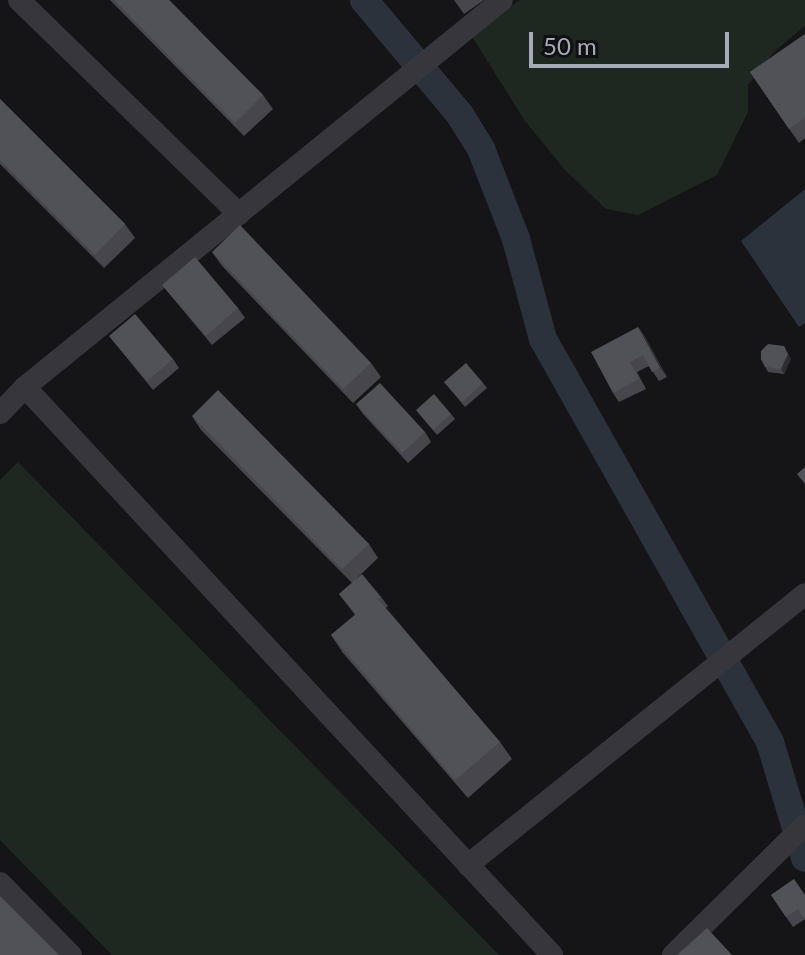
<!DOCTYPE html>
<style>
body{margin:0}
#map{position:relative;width:805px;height:955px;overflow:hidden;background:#151517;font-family:Lato,sans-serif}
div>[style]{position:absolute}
.green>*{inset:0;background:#1f2721}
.water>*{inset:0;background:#2b323b}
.canal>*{height:28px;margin:-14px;padding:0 14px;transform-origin:14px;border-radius:14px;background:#2b323b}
.minor>*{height:22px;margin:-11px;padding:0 11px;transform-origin:11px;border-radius:11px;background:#36363c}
.wall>*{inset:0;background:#46464c}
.shaded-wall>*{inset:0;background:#2e2e32}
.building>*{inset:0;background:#515158}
span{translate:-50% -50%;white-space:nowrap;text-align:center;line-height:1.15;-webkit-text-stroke:6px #101012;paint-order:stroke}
.scale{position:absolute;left:529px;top:32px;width:200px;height:36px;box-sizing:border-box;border:4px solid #a7aab7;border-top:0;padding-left:10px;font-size:24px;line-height:28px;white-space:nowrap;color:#a7aab7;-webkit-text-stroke:6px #101012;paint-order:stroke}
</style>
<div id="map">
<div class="green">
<div style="clip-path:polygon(520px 0,805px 0,805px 26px,775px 51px,748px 85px,748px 112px,717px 175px,638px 215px,606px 209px,565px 170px,525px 121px,471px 35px)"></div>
<div style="clip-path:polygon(18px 462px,499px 955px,112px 955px,0 840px,0 480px)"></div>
</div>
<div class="water">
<div style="clip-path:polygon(805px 189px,805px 323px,799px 327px,741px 241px)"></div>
</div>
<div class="canal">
<div style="left:364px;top:0;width:150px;rotate:50.1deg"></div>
<div style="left:460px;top:115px;width:40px;rotate:58deg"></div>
<div style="left:481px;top:149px;width:97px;rotate:68.7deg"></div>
<div style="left:516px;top:239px;width:104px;rotate:74.9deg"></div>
<div style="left:543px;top:339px;width:463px;rotate:60.6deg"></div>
<div style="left:770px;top:742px;width:121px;rotate:73.2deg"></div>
</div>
<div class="minor">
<div style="left:19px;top:0;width:307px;rotate:44.2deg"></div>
<div style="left:25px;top:387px;width:775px;rotate:47.14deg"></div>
<div style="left:0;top:413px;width:36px;rotate:-46deg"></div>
<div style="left:25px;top:387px;width:614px;rotate:-39.05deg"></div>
<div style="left:468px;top:865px;width:432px;rotate:-38.8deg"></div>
<div style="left:0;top:883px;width:101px;rotate:45.4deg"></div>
<div style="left:673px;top:955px;width:185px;rotate:-44.6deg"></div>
</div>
<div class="wall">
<div style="clip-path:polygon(110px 0,169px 0,263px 95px,273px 109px,244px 136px)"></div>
<div style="clip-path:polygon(454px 0,484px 0,464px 14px)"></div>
<div style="clip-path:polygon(805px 34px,805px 138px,799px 143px,750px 72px)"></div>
<div style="clip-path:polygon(0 99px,125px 224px,135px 238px,104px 268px,0 164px)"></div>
<div style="clip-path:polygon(212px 252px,371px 363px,381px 377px,353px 403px,222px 266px)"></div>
<div style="clip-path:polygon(162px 285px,238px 308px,245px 318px,212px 345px)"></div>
<div style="clip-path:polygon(638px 327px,645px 337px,667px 377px,659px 381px,649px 366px,637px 372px,646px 389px,619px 402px,613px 393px)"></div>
<div style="clip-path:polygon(109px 336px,173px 359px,179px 368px,153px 390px)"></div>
<div style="clip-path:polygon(761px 359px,791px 359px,784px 374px,768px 372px)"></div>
<div style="clip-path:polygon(444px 382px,483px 383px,487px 388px,465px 407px)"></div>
<div style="clip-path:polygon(356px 404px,425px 432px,431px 442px,408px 463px,363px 414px)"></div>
<div style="clip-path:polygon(416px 410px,451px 414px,455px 419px,437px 435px)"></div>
<div style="clip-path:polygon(192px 416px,369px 544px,378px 558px,357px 578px,381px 597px,388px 606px,386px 608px,500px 742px,512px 759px,468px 798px,343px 653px,331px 635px,355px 615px,339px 594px,352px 583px,201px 430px)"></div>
<div style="clip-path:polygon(794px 879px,805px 919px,793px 927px,771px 895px)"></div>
</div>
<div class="shaded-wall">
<div style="clip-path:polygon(638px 327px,645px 337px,667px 377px,660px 368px)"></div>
<div style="clip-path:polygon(784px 346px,791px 359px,784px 374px,781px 369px)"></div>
</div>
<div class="building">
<div style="clip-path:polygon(114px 0,169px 0,263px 95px,235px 123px)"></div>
<div style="clip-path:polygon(805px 34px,805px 118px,789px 129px,750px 72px)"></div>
<div style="clip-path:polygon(0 99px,125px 224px,95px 255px,0 160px)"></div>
<div style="clip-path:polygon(240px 225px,371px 363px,343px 389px,212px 252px)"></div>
<div style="clip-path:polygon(195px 257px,238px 308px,206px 336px,162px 285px)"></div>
<div style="clip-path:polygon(135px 314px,173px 359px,147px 381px,109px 336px)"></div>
<div style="clip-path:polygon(638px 327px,660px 368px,652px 372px,643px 355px,630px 362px,639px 379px,613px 393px,591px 352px)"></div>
<div style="clip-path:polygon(768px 344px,784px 346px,788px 354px,781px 369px,765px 367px,761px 359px,761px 351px)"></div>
<div style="clip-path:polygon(466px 363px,483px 383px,462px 402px,444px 382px)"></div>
<div style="clip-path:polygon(380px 383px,425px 432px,402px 453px,356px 404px)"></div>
<div style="clip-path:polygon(218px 390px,369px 544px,342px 569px,192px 416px)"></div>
<div style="clip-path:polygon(434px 394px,451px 414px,433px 430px,416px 410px)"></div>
<div style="clip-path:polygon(805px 467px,805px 484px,797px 474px)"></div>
<div style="clip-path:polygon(362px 574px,381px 597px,378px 599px,376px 597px,356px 614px,339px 594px)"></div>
<div style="clip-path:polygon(376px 597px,500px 742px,455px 780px,331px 635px)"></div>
<div style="clip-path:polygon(794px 879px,805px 895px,805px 920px,798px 909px,786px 917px,771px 895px)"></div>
<div style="clip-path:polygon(0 896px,59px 955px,0 955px)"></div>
<div style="clip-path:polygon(707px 928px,732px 955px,677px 955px)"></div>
</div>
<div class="scale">50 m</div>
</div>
